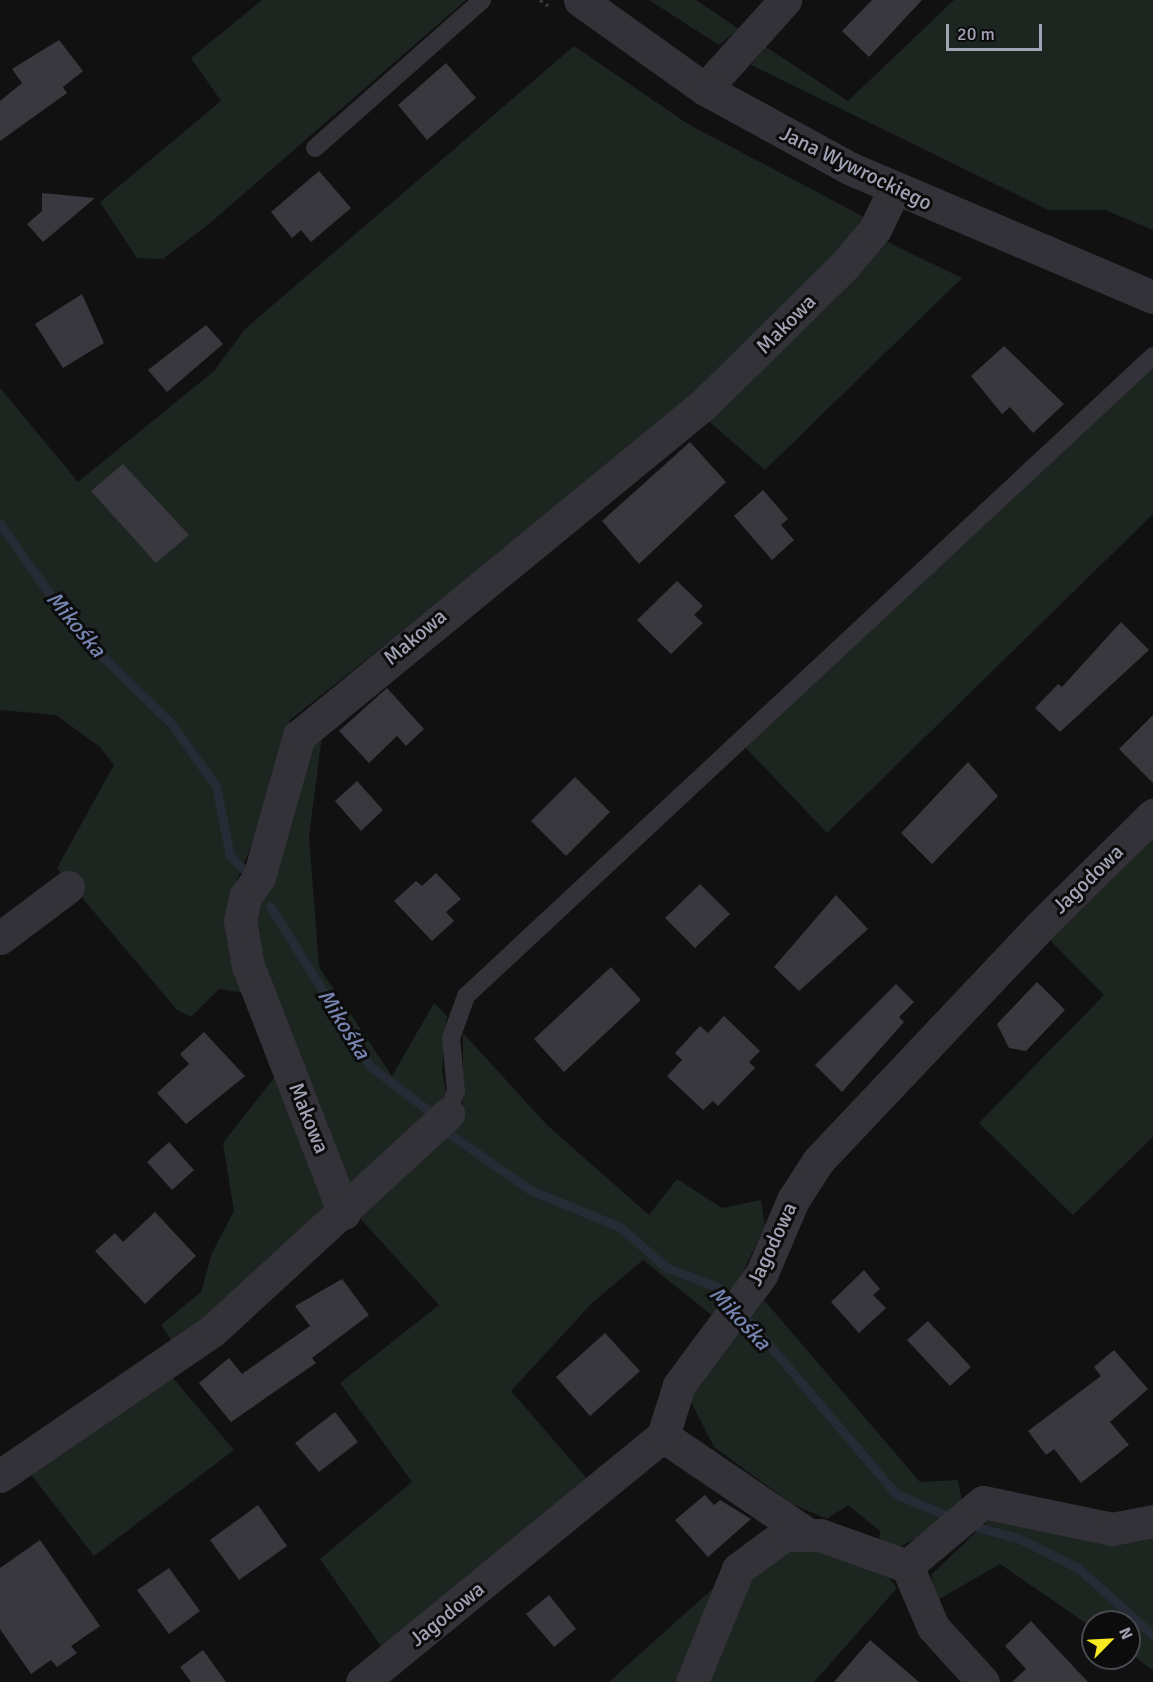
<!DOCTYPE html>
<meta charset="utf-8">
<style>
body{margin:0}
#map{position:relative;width:1153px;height:1682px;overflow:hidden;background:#111112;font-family:Signika,sans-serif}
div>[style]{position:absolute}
.green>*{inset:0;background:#1d2520}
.stream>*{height:9px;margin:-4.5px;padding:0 4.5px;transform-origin:4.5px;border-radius:4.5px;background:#272b36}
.building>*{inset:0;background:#39383e}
.path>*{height:4px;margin-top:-2px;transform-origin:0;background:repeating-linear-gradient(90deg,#38383f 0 3px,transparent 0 7.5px)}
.service>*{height:18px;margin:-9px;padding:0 9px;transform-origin:9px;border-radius:9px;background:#323238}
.minor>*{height:33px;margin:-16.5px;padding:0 16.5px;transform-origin:16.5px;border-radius:16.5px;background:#323238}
.tertiary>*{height:33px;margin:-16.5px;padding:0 16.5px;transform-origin:16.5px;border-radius:16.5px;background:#323238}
span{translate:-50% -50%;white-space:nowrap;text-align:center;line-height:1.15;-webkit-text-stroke:6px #0c0c0d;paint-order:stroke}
.street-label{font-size:21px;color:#a1a2b4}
.water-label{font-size:22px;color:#7685b1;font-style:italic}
.north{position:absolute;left:1081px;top:1610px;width:60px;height:60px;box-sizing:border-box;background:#0c0c0d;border:2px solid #484850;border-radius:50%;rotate:66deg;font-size:16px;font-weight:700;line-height:24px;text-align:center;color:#a1a2b4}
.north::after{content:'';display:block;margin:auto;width:21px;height:27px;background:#f9eb23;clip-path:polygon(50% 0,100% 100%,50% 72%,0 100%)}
.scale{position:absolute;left:946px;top:24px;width:96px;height:27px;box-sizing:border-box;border:3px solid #a1a2b4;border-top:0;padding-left:8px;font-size:18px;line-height:21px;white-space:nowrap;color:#a1a2b4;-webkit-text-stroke:4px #0c0c0d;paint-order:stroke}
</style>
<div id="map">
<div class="green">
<div style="clip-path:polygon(262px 0,466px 0,210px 223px,163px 259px,137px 258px,100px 202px,221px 101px,191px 58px)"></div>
<div style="clip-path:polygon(649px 0,696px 0,739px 29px,719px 45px)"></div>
<div style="clip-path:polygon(954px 0,1153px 0,1153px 230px,1105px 210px,1048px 210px,751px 65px,766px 47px,848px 101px)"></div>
<div style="clip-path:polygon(574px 46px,688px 124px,864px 217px,817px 278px,689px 404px,290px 720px,272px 798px,228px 901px,245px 993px,219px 989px,191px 1017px,177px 1010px,57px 868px,114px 765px,100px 747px,56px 715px,0 710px,0 388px,78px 482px,214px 371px,245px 329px)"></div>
<div style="clip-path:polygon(881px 239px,962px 278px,765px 470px,704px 417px)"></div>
<div style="clip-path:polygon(1153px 367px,1153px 514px,827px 833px,744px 746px)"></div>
<div style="clip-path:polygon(322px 736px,309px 836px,319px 967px,392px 1076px,434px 1003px,447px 1016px,442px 1071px,447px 1095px,348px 1202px,281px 1021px,250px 913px,301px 750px)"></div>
<div style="clip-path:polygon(1153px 827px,1153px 1137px,1073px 1215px,979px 1123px,1104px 995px,1043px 933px)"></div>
<div style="clip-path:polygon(463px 1033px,547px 1125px,649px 1215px,677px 1179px,722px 1208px,761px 1200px,765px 1226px,745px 1268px,749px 1280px,719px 1321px,643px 1260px,592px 1303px,511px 1391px,590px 1482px,385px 1652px,320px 1559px,412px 1482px,340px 1383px,439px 1305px,357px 1215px,463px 1115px)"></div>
<div style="clip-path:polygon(277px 1074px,333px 1201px,176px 1346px,161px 1325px,201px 1292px,212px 1253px,234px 1211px,223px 1143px)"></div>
<div style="clip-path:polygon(764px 1300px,920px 1482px,958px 1480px,962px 1502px,933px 1529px,898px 1548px,879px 1546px,880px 1531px,848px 1505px,827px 1519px,792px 1504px,714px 1447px,689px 1398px)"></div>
<div style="clip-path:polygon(167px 1371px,234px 1450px,94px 1556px,26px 1468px)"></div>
<div style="clip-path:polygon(992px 1517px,1153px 1531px,1153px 1670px,1129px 1653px,1129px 1622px,1093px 1622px,1093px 1628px,1000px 1564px,936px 1601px,931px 1575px)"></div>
<div style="clip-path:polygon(777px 1547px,825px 1551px,886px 1574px,897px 1588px,814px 1682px,704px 1682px,747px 1571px)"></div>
<div style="clip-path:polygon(718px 1584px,678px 1682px,609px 1682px,632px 1661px)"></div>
</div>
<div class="stream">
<div style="left:0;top:524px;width:133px;rotate:54.5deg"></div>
<div style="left:77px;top:632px;width:131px;rotate:44.1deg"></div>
<div style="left:171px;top:723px;width:77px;rotate:54.5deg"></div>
<div style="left:216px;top:786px;width:71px;rotate:78.7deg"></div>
<div style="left:230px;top:856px;width:20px;rotate:45deg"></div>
<div style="left:270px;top:906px;width:189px;rotate:58deg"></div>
<div style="left:370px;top:1066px;width:81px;rotate:37.4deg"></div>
<div style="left:434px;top:1115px;width:21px;rotate:53deg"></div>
<div style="left:447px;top:1132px;width:101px;rotate:34.9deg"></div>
<div style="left:530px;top:1190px;width:97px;rotate:22.3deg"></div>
<div style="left:620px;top:1227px;width:62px;rotate:41.1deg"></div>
<div style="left:667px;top:1268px;width:54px;rotate:20.4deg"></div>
<div style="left:718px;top:1287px;width:21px;rotate:47deg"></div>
<div style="left:742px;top:1313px;width:238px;rotate:49.6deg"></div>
<div style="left:896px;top:1494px;width:62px;rotate:22.8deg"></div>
<div style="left:965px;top:1524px;width:55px;rotate:14.8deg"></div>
<div style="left:1018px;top:1538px;width:67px;rotate:26.6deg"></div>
<div style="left:1078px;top:1568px;width:101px;rotate:41.8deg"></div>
</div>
<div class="building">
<div style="clip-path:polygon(872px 0,922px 0,869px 57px,842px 31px)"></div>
<div style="clip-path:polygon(59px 40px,83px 71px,63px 87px,67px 93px,0 141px,0 101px,22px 83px,12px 69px)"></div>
<div style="clip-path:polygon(446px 63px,476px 98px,427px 140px,398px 105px)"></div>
<div style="clip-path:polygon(319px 171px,351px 208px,311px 242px,301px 230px,292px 238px,271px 212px)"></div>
<div style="clip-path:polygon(42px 193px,95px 198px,43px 242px,27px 224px,42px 211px)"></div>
<div style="clip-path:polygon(82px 294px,104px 343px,63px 368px,35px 324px)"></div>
<div style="clip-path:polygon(206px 325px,223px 344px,167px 392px,148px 370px)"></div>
<div style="clip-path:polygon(1004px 346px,1064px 404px,1033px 433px,1010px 407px,1002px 414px,971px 376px)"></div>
<div style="clip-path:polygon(690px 442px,726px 482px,639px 564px,602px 521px)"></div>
<div style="clip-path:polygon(123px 464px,189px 535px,156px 563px,91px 491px)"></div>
<div style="clip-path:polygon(763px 490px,788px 519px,781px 525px,794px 540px,772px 560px,734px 516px)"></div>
<div style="clip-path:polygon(677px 581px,703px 606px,694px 615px,703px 623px,671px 654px,637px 620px)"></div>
<div style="clip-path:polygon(1121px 622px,1149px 650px,1060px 732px,1035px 708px,1058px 684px,1062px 687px)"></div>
<div style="clip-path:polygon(387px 688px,424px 729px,406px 746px,397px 736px,369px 763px,339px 731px)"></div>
<div style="clip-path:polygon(1153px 715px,1153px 783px,1119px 749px)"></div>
<div style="clip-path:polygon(968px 762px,998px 796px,932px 864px,901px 833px)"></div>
<div style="clip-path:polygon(575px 777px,610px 812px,566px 856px,531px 821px)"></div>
<div style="clip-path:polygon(357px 781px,383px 810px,361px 831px,335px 801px)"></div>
<div style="clip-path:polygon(436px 873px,461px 899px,446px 912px,454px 921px,432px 941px,394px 901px,416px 881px,422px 886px)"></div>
<div style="clip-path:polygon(700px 884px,730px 914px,695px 948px,665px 918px)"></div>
<div style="clip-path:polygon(836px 895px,868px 929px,799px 991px,774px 967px)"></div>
<div style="clip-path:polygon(611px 967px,641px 1000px,564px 1072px,534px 1039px)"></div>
<div style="clip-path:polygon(1037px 982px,1065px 1010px,1026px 1051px,1009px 1048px,997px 1024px)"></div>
<div style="clip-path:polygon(896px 984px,914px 1002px,899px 1017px,904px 1022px,842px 1092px,815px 1065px)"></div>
<div style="clip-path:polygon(724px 1016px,760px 1051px,749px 1062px,755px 1068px,718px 1106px,713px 1101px,703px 1110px,667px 1076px,682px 1060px,675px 1053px,700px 1026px,708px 1033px)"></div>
<div style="clip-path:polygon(204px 1032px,245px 1076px,186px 1124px,157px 1093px,189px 1064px,180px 1054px)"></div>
<div style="clip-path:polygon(169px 1142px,194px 1170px,172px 1190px,147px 1162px)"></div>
<div style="clip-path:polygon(155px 1212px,196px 1256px,145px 1304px,95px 1251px,115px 1233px,123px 1242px)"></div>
<div style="clip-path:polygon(864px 1270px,880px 1289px,873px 1295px,886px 1308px,859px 1333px,831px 1302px)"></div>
<div style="clip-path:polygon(342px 1279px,369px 1315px,312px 1358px,316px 1363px,231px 1422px,199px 1383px,229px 1358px,242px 1374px,310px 1326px,295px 1306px)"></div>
<div style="clip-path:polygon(928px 1321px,971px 1367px,950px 1386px,907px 1340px)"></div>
<div style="clip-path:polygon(605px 1333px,640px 1371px,590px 1416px,556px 1377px)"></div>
<div style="clip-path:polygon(1114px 1350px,1148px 1389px,1110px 1422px,1129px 1445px,1081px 1483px,1054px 1449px,1046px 1455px,1028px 1431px,1101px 1376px,1094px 1367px)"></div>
<div style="clip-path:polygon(335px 1412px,358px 1442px,319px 1472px,295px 1443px)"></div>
<div style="clip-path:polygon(705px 1495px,714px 1505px,720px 1500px,751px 1519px,708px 1557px,675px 1520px)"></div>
<div style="clip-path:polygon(258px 1505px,287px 1546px,239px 1580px,210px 1540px)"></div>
<div style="clip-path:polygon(40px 1540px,100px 1626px,71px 1646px,77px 1653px,57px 1667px,51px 1660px,31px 1674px,0 1629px,0 1568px)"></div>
<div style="clip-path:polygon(169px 1568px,200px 1611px,169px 1634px,137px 1590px)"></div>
<div style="clip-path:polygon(549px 1595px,576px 1629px,554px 1647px,526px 1614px)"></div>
<div style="clip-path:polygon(1031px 1621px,1056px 1648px,1088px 1682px,1012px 1682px,1026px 1669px,1005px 1646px)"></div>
<div style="clip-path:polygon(870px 1640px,919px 1682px,834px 1682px)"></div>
<div style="clip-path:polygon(203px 1650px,226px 1682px,191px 1682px,180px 1667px)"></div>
</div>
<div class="path">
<div style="left:540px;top:0;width:10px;rotate:37deg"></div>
</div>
<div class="service">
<div style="left:315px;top:148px;width:223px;rotate:-41.5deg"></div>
<div style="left:448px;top:1114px;width:24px;rotate:-71deg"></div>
<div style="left:456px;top:1091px;width:53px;rotate:-95.4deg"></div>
<div style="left:451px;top:1038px;width:45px;rotate:-70.3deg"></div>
<div style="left:466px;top:996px;width:939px;rotate:-42.97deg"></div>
</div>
<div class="minor">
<div style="left:705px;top:89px;width:120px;rotate:-48deg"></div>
<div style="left:0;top:938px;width:85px;rotate:-36.9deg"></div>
<div style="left:344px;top:1213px;width:265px;rotate:-111.2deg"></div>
<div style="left:248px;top:966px;width:46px;rotate:-100.1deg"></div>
<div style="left:240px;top:921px;width:25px;rotate:-78deg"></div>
<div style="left:245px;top:897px;width:24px;rotate:-55deg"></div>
<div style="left:259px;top:877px;width:147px;rotate:-74.2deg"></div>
<div style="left:299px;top:736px;width:524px;rotate:-39.34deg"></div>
<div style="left:704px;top:404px;width:198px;rotate:-44.6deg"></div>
<div style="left:845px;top:265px;width:47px;rotate:-50.2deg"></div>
<div style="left:875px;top:229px;width:43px;rotate:-64deg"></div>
<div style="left:663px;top:1436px;width:169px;rotate:34.2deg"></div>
<div style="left:0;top:1476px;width:257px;rotate:-34.4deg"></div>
<div style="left:212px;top:1331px;width:321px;rotate:-42.6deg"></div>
<div style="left:907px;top:1566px;width:66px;rotate:66.9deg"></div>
<div style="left:933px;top:1627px;width:74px;rotate:47.7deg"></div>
<div style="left:362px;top:1682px;width:389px;rotate:-39.3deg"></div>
<div style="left:663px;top:1436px;width:53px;rotate:-72.6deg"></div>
<div style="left:679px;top:1385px;width:137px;rotate:-53.3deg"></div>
<div style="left:761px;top:1275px;width:82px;rotate:-66.9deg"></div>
<div style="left:793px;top:1200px;width:46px;rotate:-57.3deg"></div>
<div style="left:818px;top:1161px;width:322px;rotate:-46.6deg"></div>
<div style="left:1039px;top:927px;width:160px;rotate:-44.5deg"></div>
<div style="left:692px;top:1682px;width:122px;rotate:-67.8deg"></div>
<div style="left:738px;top:1569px;width:57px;rotate:-36.5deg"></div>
<div style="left:784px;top:1535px;width:36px"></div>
<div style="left:820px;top:1535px;width:92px;rotate:19.6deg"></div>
<div style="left:907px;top:1566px;width:99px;rotate:-40.1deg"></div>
<div style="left:983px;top:1502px;width:132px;rotate:11.8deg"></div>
<div style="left:1112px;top:1529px;width:42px;rotate:-11deg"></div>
</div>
<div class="tertiary">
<div style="left:580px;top:0;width:153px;rotate:35.5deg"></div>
<div style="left:705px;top:89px;width:164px;rotate:28.7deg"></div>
<div style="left:849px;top:168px;width:330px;rotate:23deg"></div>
</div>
<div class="street-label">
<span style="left:856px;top:168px;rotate:26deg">Jana Wywrockiego</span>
<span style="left:786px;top:324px;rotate:-45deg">Makowa</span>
<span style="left:415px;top:637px;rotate:-40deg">Makowa</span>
<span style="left:1088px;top:879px;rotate:-44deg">Jagodowa</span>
<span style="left:309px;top:1118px;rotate:68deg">Makowa</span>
<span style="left:772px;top:1244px;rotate:-65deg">Jagodowa</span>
<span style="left:447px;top:1614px;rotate:-39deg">Jagodowa</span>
</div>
<div class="water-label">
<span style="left:76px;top:624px;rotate:50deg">Mikośka</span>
<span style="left:344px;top:1024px;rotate:58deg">Mikośka</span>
<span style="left:740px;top:1318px;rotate:47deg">Mikośka</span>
</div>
<div class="north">N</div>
<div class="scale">20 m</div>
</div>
